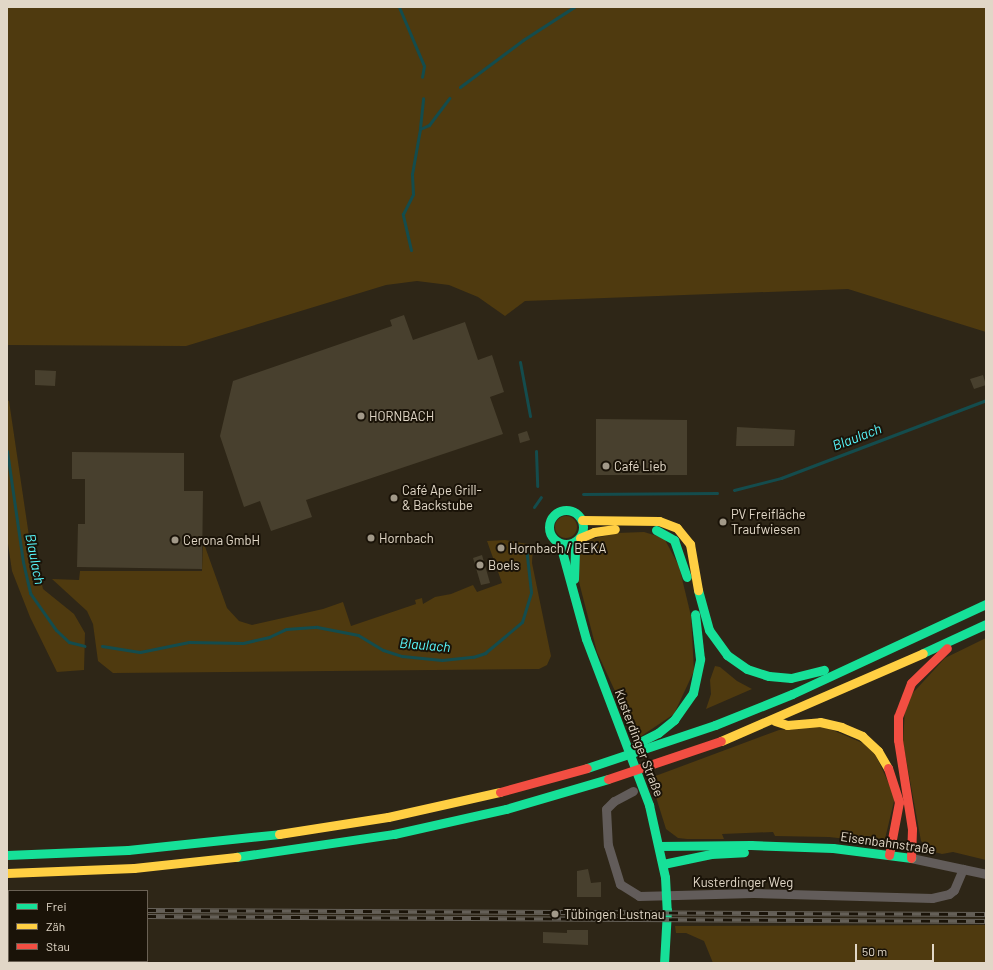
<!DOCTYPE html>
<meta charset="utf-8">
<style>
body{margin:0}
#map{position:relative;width:993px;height:970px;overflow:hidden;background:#2e2617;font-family:Barlow,sans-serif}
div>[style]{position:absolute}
.green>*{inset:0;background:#4f3a0f}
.round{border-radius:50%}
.stream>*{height:3px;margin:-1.5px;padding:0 1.5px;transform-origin:1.5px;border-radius:1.5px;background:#144c4d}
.building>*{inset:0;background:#48402e}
.street>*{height:9px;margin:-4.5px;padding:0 4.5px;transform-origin:4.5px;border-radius:4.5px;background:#625c5a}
.fast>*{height:9px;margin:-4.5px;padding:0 4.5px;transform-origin:4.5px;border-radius:4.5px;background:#16e098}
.fast>.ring{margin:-4.5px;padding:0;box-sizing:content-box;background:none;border:9px solid #16e098;border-radius:50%}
.slow>*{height:9px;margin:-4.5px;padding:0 4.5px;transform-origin:4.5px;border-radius:4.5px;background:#ffcf43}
.jam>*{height:9px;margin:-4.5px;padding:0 4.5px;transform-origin:4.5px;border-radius:4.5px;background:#f24e42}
.rail>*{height:4.5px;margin-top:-2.25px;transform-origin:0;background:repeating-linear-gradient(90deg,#1a1308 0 9px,#656058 0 18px);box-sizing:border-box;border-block:1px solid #656058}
.dots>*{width:11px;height:11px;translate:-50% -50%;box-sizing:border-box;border:2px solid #1a1308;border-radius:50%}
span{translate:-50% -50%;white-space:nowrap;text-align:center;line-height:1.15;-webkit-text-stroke:4px #1a1308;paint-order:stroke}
.poi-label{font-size:13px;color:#e1d7c7}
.left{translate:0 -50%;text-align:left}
.street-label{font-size:13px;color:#e1d7c7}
.water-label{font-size:14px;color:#58f8fd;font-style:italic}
.frame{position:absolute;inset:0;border:8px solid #e1d7c7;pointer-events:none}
.legend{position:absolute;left:8px;top:890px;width:140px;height:72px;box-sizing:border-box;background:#1a1308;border:1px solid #6a6154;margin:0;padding:5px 7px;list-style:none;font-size:12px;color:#e1d7c7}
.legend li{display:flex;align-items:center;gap:8px;height:20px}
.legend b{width:20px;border:1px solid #6a6154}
.scale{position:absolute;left:855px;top:944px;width:79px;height:18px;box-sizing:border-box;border:2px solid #e1d7c7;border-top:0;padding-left:5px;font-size:12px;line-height:14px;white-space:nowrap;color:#e1d7c7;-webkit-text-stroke:3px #1a1308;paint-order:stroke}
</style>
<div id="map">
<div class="green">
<div style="clip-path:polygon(7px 7px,986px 7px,986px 332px,848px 289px,525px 301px,505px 316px,478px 297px,449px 285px,417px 281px,386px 285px,186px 346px,7px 345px)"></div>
<div style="clip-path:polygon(7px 400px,9px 401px,34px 570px,39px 571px,43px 589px,74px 614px,85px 633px,84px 670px,57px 672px,30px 617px,12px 571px,7px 537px)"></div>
<div class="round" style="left:555px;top:516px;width:22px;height:22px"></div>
<div style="clip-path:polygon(644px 532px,664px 538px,679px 566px,691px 616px,694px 671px,674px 714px,637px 739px,597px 652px,579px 582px,578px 552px,588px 540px,617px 533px)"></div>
<div style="clip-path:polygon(505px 540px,533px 545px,532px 563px,551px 656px,547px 665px,539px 669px,113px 673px,98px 661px,93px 624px,87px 611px,52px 579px,79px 580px,80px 571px,202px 571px,203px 541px,227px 608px,239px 621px,252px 625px,323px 609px,343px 602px,351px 626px,416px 604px,415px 600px,422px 598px,423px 604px,435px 597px,451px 594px,473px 585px,477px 592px,502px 583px,487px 541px)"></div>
<div style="clip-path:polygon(986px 638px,986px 860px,953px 852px,942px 854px,931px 851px,921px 841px,903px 742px,905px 709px,910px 696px,945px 658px)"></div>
<div style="clip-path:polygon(715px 666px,720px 667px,737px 681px,752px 689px,706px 709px,711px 694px,710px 680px)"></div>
<div style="clip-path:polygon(823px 726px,872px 747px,895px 797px,885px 839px,874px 842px,829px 837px,775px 836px,773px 832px,722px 834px,724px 839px,687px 839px,678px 838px,666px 829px,650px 778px,779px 730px)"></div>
<div style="clip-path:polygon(986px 925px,986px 963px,713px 963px,704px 941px,686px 933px,676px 933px,675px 926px)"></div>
</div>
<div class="stream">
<div style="left:399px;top:7px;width:64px;rotate:67deg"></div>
<div style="left:424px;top:66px;width:11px;rotate:100deg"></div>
<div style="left:460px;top:87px;width:79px;rotate:-36.7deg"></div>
<div style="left:523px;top:40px;width:61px;rotate:-32.9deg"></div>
<div style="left:420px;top:128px;width:30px;rotate:-84deg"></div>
<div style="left:411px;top:250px;width:37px;rotate:-103deg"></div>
<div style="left:403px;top:214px;width:22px;rotate:-63deg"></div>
<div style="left:413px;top:194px;width:20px;rotate:-93deg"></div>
<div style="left:412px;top:174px;width:46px;rotate:-79.9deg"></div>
<div style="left:420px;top:129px;width:10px;rotate:-24deg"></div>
<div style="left:429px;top:125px;width:34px;rotate:-53deg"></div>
<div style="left:520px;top:362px;width:55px;rotate:79.5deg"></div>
<div style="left:7px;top:451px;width:112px;rotate:81.8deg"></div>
<div style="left:23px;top:562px;width:32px;rotate:77deg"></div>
<div style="left:30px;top:593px;width:45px;rotate:54.9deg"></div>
<div style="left:56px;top:630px;width:18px;rotate:43deg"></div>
<div style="left:69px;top:642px;width:16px;rotate:14deg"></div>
<div style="left:536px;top:451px;width:35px;rotate:88deg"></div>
<div style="left:734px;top:490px;width:49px;rotate:-14.3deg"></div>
<div style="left:781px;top:478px;width:219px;rotate:-20.8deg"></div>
<div style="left:583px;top:494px;width:134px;rotate:-0.4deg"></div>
<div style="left:534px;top:507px;width:12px;rotate:-55deg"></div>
<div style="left:102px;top:646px;width:38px;rotate:9deg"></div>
<div style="left:140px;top:652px;width:50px;rotate:-11.5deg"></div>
<div style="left:189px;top:642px;width:54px;rotate:1.1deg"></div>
<div style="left:243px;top:643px;width:27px;rotate:-13deg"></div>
<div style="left:269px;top:637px;width:19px;rotate:-25deg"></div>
<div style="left:286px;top:629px;width:31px;rotate:-4deg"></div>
<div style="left:317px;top:627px;width:42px;rotate:11deg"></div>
<div style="left:358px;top:635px;width:29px;rotate:31deg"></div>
<div style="left:383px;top:650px;width:20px;rotate:18deg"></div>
<div style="left:402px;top:656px;width:40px;rotate:5.7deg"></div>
<div style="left:442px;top:660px;width:31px;rotate:-6deg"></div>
<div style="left:473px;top:657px;width:13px;rotate:-18deg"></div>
<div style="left:485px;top:653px;width:48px;rotate:-40deg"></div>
<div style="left:522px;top:622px;width:31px;rotate:-73deg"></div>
<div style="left:531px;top:592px;width:45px;rotate:-96.3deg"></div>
</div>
<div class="building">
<div style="clip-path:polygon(404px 315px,413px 340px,465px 322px,478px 360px,492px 355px,504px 392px,490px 397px,503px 434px,306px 500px,312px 517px,271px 531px,260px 501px,244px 507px,220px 436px,233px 381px,392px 326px,390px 320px)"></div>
<div style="clip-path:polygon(35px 370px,56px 371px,55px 386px,35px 385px)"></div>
<div style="clip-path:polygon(983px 375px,986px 385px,974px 389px,970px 379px)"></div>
<div style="clip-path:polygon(596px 419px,687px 420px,687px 475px,596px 475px)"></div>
<div style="clip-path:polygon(737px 427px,795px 430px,794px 446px,736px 446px)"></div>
<div style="clip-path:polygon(527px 431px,530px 440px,520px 443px,518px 434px)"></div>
<div style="clip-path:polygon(72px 452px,184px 453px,184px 491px,203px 491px,202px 569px,77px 567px,78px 524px,85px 524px,85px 479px,72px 479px)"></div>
<div style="clip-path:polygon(482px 555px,490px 583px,481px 585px,473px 558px)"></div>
<div style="clip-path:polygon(588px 869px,591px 883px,601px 882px,601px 897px,577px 897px,577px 871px)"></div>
<div style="clip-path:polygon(567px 930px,588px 930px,588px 945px,543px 943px,543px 932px,567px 933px)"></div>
</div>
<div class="street">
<div style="left:633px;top:791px;width:21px;rotate:152deg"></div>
<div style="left:614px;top:801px;width:11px;rotate:135deg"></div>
<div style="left:606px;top:809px;width:36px;rotate:87deg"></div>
<div style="left:608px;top:845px;width:41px;rotate:72.9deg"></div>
<div style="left:620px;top:884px;width:22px;rotate:32deg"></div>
<div style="left:639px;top:896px;width:114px;rotate:-1.5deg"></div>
<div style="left:753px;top:893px;width:179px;rotate:1.6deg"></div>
<div style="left:932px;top:898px;width:17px;rotate:-13deg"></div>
<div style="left:949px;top:894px;width:6px;rotate:-39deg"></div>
<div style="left:954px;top:890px;width:23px;rotate:-67deg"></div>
<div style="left:911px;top:858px;width:77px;rotate:12deg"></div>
</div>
<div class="fast">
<div class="ring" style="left:549px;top:510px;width:25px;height:25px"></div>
<div style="left:656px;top:530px;width:21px;rotate:29deg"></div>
<div style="left:674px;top:540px;width:39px;rotate:71deg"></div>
<div style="left:560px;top:544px;width:98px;rotate:74.7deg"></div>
<div style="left:586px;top:639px;width:178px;rotate:69.2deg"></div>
<div style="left:649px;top:805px;width:74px;rotate:77.5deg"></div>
<div style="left:665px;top:877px;width:33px;rotate:87deg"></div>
<div style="left:667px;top:910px;width:53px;rotate:93.2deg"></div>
<div style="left:574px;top:579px;width:37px;rotate:-88deg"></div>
<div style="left:698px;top:590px;width:41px;rotate:74.6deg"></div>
<div style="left:709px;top:630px;width:31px;rotate:54deg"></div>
<div style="left:727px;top:655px;width:24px;rotate:35deg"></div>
<div style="left:747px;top:669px;width:23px;rotate:18deg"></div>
<div style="left:769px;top:676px;width:22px;rotate:5deg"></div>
<div style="left:791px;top:678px;width:34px;rotate:-14deg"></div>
<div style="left:923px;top:653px;width:69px;rotate:-24.7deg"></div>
<div style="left:636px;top:744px;width:25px;rotate:-27deg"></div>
<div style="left:658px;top:733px;width:21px;rotate:-39deg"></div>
<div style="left:674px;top:720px;width:33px;rotate:-55deg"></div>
<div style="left:693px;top:693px;width:35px;rotate:-78deg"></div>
<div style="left:700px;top:659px;width:45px;rotate:-96.3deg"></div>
<div style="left:587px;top:768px;width:135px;rotate:-18.6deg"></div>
<div style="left:715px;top:725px;width:83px;rotate:-21.9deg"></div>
<div style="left:792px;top:694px;width:214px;rotate:-24.9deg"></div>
<div style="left:659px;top:846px;width:92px;rotate:-0.6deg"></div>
<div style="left:751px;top:845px;width:82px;rotate:2.1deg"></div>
<div style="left:833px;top:848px;width:79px;rotate:7.3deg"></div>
<div style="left:7px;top:855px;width:121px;rotate:-2.4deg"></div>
<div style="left:128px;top:850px;width:152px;rotate:-6deg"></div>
<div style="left:236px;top:857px;width:160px;rotate:-8.3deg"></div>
<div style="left:394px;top:834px;width:115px;rotate:-12.6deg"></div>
<div style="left:506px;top:809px;width:106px;rotate:-16.4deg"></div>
<div style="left:663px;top:864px;width:49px;rotate:-11.8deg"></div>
<div style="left:711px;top:854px;width:33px;rotate:-3deg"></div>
</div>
<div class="slow">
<div style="left:582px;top:520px;width:77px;rotate:0.7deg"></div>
<div style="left:659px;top:521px;width:19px;rotate:21deg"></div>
<div style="left:677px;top:528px;width:21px;rotate:51deg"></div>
<div style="left:690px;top:544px;width:47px;rotate:80.1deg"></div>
<div style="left:580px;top:538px;width:15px;rotate:-23deg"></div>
<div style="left:594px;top:532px;width:21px;rotate:-8deg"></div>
<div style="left:775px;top:721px;width:13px;rotate:18deg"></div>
<div style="left:787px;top:725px;width:33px;rotate:-5deg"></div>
<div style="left:820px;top:722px;width:22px;rotate:13deg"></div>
<div style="left:841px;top:727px;width:23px;rotate:23deg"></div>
<div style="left:862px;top:736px;width:22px;rotate:43deg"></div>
<div style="left:878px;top:751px;width:20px;rotate:60deg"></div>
<div style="left:721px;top:741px;width:220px;rotate:-23.5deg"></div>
<div style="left:279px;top:834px;width:110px;rotate:-8.9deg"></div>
<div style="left:388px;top:817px;width:115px;rotate:-12.6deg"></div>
<div style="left:7px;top:873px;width:127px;rotate:-2.3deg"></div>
<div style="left:134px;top:868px;width:103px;rotate:-6.2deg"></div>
</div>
<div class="jam">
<div style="left:888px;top:768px;width:36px;rotate:72deg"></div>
<div style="left:899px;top:802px;width:54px;rotate:100.7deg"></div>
<div style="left:608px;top:779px;width:119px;rotate:-18.6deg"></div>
<div style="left:500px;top:792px;width:90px;rotate:-15.4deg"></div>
<div style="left:911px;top:858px;width:29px;rotate:-88deg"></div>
<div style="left:912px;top:829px;width:90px;rotate:-98.9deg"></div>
<div style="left:898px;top:740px;width:23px;rotate:-90deg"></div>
<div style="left:898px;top:717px;width:36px;rotate:-69deg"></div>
<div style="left:911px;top:683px;width:50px;rotate:-44.2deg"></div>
</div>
<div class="rail">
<div style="left:7px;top:909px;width:2px"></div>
<div style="left:147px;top:910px;width:839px;rotate:0.27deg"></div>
<div style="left:147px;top:916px;width:839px;rotate:0.34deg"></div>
</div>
<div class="dots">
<div style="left:361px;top:416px;background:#a29989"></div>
<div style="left:606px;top:466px;background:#a29989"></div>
<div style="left:394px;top:498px;background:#a29989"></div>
<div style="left:723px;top:522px;background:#a29989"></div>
<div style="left:371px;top:538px;background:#a29989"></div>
<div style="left:175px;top:540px;background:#a29989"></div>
<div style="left:501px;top:548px;background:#a29989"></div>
<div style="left:480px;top:565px;background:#a29989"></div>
<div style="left:555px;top:914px;background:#a29989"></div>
</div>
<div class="poi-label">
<span class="left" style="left:369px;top:416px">HORNBACH</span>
<span class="left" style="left:614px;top:466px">Café Lieb</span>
<span class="left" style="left:402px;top:498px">Café Ape Grill-<br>&amp; Backstube</span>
<span class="left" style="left:731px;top:522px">PV Freifläche<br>Traufwiesen</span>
<span class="left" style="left:379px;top:538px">Hornbach</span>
<span class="left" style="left:183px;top:540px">Cerona GmbH</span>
<span class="left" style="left:509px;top:548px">Hornbach / BEKA</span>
<span class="left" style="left:488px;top:565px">Boels</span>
<span class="left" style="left:564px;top:914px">Tübingen Lustnau</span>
</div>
<div class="street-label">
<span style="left:639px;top:743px;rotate:69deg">Kusterdinger Straße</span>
<span style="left:888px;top:843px;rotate:8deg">Eisenbahnstraße</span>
<span style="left:743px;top:882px">Kusterdinger Weg</span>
</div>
<div class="water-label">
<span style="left:857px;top:437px;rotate:-21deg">Blaulach</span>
<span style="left:35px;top:559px;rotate:79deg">Blaulach</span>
<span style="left:425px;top:645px;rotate:5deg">Blaulach</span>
</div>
<div class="frame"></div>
<ul class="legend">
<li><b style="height:5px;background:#16e098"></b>Frei</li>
<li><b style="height:5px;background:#ffcf43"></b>Zäh</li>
<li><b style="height:5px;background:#f24e42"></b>Stau</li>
</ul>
<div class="scale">50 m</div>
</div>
